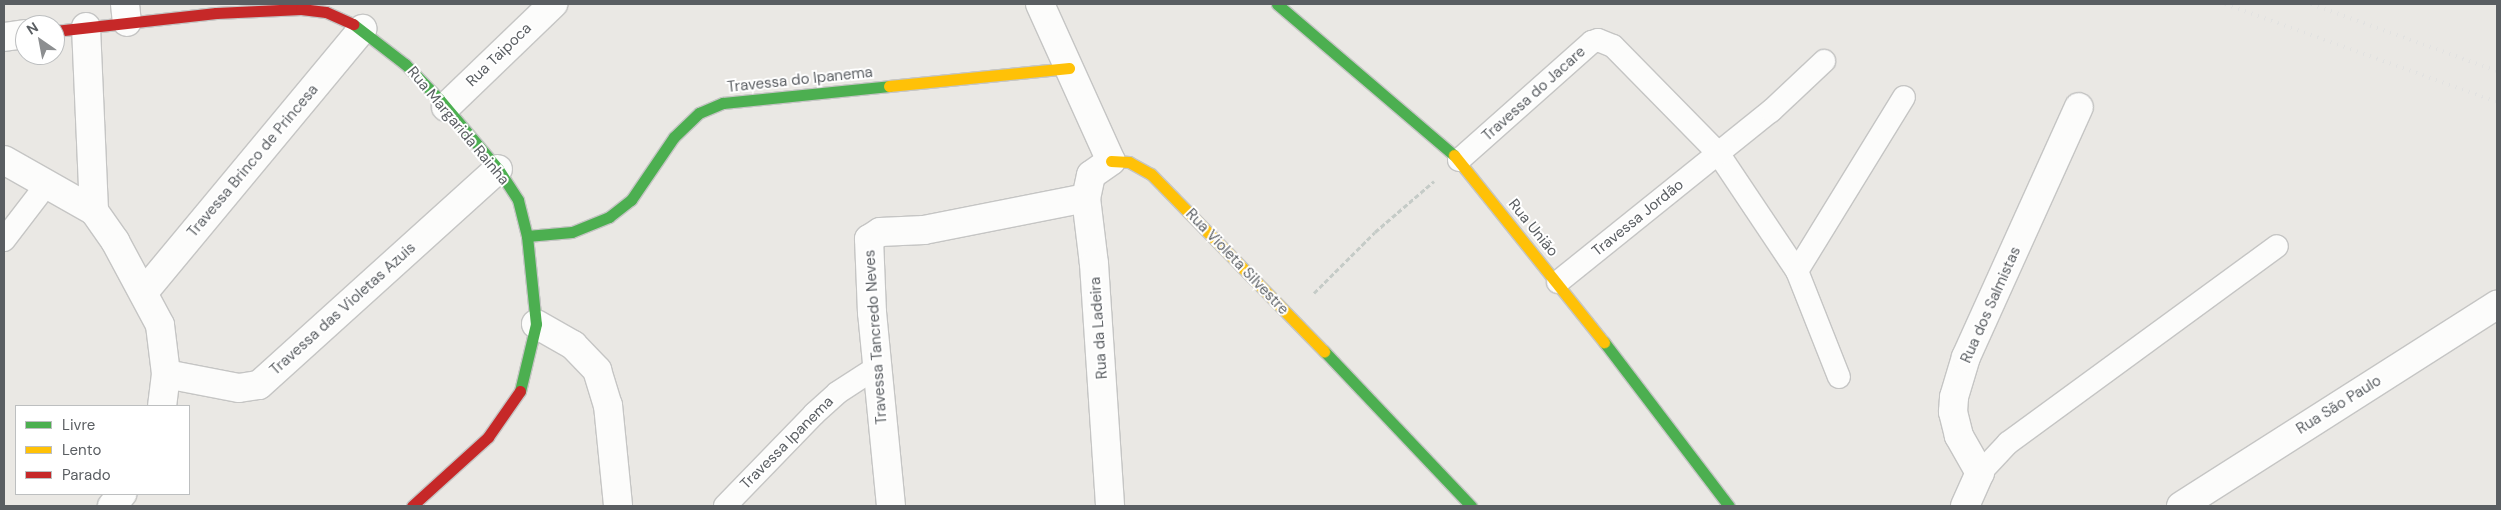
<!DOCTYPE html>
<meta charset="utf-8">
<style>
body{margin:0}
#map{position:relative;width:2501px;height:510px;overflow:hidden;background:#eae8e4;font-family:"DM Sans",sans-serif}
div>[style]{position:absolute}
.path>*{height:3px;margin-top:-1.5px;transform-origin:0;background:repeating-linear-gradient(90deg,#c5cbc7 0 5px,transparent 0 7.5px)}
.roads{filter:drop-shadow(1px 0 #c5c5c4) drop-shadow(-1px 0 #c5c5c4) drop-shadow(0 1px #c5c5c4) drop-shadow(0 -1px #c5c5c4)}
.lane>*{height:22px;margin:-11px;padding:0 11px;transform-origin:11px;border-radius:11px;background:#fcfcfb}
.street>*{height:28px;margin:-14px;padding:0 14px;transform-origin:14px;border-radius:14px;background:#fcfcfb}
.fast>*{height:11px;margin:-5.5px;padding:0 5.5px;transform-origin:5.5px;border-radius:5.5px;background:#4caf50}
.slow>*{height:11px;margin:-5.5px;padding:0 5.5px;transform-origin:5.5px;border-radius:5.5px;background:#ffc107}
.jam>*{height:11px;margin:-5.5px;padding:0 5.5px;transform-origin:5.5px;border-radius:5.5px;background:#c62828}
.rail>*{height:4px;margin-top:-2px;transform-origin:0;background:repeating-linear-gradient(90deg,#e2e2e1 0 1px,transparent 0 7px)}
span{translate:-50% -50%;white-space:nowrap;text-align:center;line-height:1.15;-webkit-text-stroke:4px #fff;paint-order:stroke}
.street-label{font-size:15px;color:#5a5e62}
.frame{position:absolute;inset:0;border:5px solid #5a5e62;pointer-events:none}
.legend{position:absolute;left:15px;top:405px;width:175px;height:90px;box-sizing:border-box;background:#fff;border:1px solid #bdbfc0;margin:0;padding:6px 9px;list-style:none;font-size:15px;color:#5a5e62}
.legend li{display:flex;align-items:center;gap:10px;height:25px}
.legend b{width:25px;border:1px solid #bdbfc0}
.north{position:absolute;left:15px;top:15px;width:50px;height:50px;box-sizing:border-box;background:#fff;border:1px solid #bdbfc0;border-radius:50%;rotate:327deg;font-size:14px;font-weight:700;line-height:20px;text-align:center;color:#5a5e62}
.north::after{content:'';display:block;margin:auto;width:18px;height:22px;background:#8c8e90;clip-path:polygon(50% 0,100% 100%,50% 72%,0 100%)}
</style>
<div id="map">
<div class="path">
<div style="left:1314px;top:293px;width:86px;rotate:-45deg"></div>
<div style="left:1375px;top:232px;width:78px;rotate:-40.8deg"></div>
</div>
<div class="roads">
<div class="lane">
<div style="left:1459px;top:160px;width:178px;rotate:-41.6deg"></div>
<div style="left:1592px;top:42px;width:6px;rotate:-18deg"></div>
<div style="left:1598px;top:40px;width:16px;rotate:22deg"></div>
<div style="left:1613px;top:46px;width:150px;rotate:45.5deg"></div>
<div style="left:1718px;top:153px;width:142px;rotate:56.2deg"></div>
<div style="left:1797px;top:271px;width:114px;rotate:68.4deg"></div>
<div style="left:4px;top:240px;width:71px;rotate:-52.5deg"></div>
<div style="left:1797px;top:271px;width:204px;rotate:-58.4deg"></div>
<div style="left:1558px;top:282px;width:273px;rotate:-38.8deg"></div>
<div style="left:1771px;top:111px;width:73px;rotate:-43.3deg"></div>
<div style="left:1980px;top:473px;width:41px;rotate:-47deg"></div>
<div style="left:2008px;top:443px;width:333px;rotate:-36.2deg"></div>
<div style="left:725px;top:506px;width:128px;rotate:-45.9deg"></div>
<div style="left:814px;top:414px;width:31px;rotate:-42deg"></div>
<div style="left:837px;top:393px;width:48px;rotate:-33deg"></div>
</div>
<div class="street">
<div style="left:125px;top:4px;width:18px;rotate:84deg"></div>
<div style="left:1040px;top:4px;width:172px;rotate:65.7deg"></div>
<div style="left:1111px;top:161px;width:24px;rotate:145deg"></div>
<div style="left:1091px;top:175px;width:24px;rotate:102deg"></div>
<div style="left:1086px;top:198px;width:66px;rotate:83.1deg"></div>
<div style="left:1094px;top:264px;width:243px;rotate:86.2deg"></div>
<div style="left:86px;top:27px;width:184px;rotate:87.5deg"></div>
<div style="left:4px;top:37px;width:21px;rotate:-8deg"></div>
<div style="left:446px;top:107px;width:149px;rotate:-43.9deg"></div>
<div style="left:4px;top:160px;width:103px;rotate:29.5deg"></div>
<div style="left:94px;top:211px;width:37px;rotate:55deg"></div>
<div style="left:115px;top:241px;width:95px;rotate:61.8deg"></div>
<div style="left:160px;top:325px;width:49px;rotate:83deg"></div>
<div style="left:166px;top:374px;width:32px;rotate:97deg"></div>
<div style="left:144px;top:292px;width:342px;rotate:-50.3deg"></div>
<div style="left:536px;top:324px;width:43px;rotate:29.6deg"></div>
<div style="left:573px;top:345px;width:35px;rotate:46deg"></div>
<div style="left:597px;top:370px;width:37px;rotate:73deg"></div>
<div style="left:608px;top:405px;width:101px;rotate:84.3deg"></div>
<div style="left:166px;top:374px;width:74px;rotate:10.9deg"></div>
<div style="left:239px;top:388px;width:20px;rotate:-9deg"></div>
<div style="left:259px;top:385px;width:322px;rotate:-42.1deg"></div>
<div style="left:112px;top:506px;width:16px;rotate:-50deg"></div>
<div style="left:891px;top:506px;width:194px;rotate:-95.6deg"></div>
<div style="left:872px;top:313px;width:74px;rotate:-92.3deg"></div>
<div style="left:869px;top:239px;width:13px;rotate:-32deg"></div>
<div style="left:880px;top:232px;width:44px;rotate:-2.6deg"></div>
<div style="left:924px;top:230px;width:165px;rotate:-11.2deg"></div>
<div style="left:1965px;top:506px;width:36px;rotate:-66deg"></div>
<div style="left:1980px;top:473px;width:43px;rotate:-119.6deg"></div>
<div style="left:1959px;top:436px;width:25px;rotate:-104deg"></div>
<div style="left:1953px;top:412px;width:15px;rotate:-86deg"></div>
<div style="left:1954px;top:397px;width:42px;rotate:-73.3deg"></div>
<div style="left:1966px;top:357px;width:274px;rotate:-65.7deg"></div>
<div style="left:2181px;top:506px;width:375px;rotate:-32.5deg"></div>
</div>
<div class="fast">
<div style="left:1277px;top:4px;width:233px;rotate:40.5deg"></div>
<div style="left:353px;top:24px;width:66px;rotate:37.6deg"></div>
<div style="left:405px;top:64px;width:49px;rotate:45.8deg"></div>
<div style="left:439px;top:99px;width:92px;rotate:49.9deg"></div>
<div style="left:498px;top:169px;width:37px;rotate:57deg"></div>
<div style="left:518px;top:200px;width:37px;rotate:76deg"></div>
<div style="left:527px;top:236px;width:88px;rotate:84.2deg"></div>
<div style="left:536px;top:324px;width:69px;rotate:103.4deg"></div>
<div style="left:527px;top:236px;width:45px;rotate:-5.1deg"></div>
<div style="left:572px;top:232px;width:40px;rotate:-22deg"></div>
<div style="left:609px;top:217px;width:28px;rotate:-38deg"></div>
<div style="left:631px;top:200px;width:76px;rotate:-55.7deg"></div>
<div style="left:674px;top:137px;width:35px;rotate:-44deg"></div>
<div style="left:699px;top:113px;width:26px;rotate:-23deg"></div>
<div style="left:723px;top:103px;width:167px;rotate:-5.8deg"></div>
<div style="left:1604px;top:342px;width:206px;rotate:52.7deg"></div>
<div style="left:1324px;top:351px;width:214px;rotate:46.5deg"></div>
</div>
<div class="slow">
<div style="left:889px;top:86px;width:181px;rotate:-5.7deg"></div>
<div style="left:1454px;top:155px;width:240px;rotate:51.3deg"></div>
<div style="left:1111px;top:161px;width:18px;rotate:3deg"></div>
<div style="left:1129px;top:162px;width:25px;rotate:29deg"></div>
<div style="left:1151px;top:174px;width:248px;rotate:45.7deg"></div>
</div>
<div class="jam">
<div style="left:55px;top:31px;width:162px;rotate:-6.4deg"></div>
<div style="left:216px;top:13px;width:85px;rotate:-2.7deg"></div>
<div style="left:301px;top:9px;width:25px;rotate:7deg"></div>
<div style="left:326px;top:12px;width:30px;rotate:24deg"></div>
<div style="left:412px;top:506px;width:103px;rotate:-42.2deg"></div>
<div style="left:488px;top:437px;width:56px;rotate:-55.2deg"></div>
</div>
</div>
<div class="rail">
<div style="left:2225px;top:4px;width:289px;rotate:19.8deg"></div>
<div style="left:2311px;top:4px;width:198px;rotate:19.8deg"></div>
</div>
<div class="street-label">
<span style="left:499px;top:55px;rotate:-44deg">Rua Taipoca</span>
<span style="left:800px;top:80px;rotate:-6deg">Travessa do Ipanema</span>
<span style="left:1534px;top:94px;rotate:-42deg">Travessa do Jacare</span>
<span style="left:458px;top:126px;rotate:50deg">Rua Margarida Rainha</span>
<span style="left:253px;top:161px;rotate:-50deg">Travessa Brinco de Princesa</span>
<span style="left:1638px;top:218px;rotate:-39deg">Travessa Jordão</span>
<span style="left:1533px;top:228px;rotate:51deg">Rua União</span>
<span style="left:1237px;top:262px;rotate:46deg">Rua Violeta Silvestre</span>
<span style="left:1991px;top:305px;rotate:-66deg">Rua dos Salmistas</span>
<span style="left:343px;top:309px;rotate:-42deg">Travessa das Violetas Azuis</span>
<span style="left:1099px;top:328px;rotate:-94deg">Rua da Ladeira</span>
<span style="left:876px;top:337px;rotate:-94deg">Travessa Tancredo Neves</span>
<span style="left:2339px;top:405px;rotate:-32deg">Rua São Paulo</span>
<span style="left:787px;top:443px;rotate:-45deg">Travessa Ipanema</span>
</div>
<div class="frame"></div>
<ul class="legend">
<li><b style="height:6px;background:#4caf50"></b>Livre</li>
<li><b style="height:6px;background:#ffc107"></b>Lento</li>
<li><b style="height:6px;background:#c62828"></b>Parado</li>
</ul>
<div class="north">N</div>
</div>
